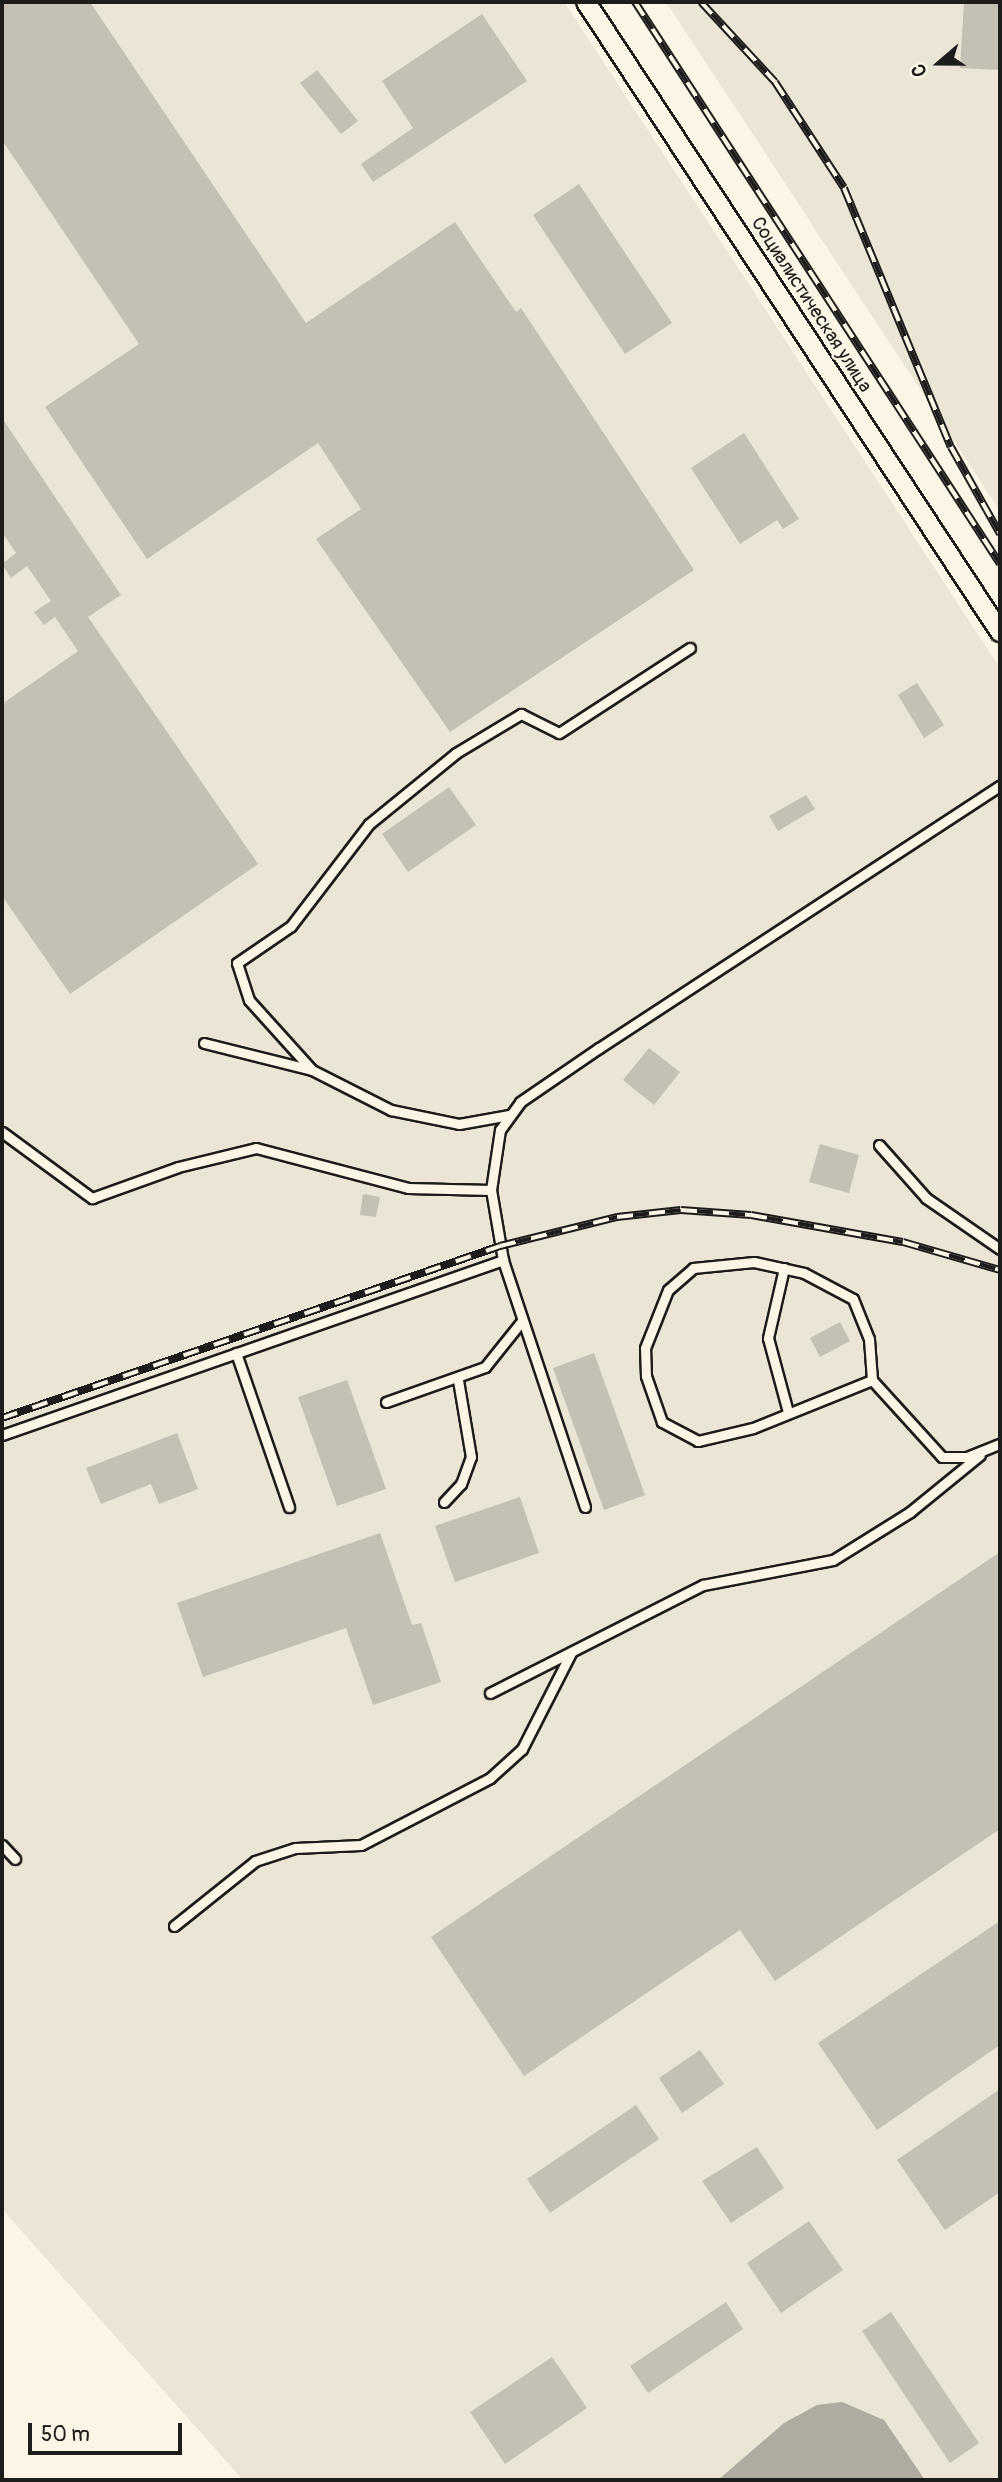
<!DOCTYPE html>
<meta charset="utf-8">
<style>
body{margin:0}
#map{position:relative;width:1002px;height:2482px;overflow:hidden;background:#fcf5e5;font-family:Pangolin,sans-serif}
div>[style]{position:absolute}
.built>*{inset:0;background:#ebe5d6}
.water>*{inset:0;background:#b0aba1}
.building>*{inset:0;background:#c4c0b3}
.roads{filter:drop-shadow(2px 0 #1c1c1c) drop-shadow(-2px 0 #1c1c1c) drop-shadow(0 2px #1c1c1c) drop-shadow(0 -2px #1c1c1c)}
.service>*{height:9px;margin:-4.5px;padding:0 4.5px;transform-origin:4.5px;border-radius:4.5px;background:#fcf5e5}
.minor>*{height:18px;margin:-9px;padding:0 9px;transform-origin:9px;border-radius:9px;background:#fcf5e5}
.rail>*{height:8px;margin-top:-4px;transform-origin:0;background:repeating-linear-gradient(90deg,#fcf5e5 0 16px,#1c1c1c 0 32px);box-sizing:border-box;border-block:2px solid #1c1c1c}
span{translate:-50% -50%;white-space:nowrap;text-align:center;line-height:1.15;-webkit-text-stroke:5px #fcf5e5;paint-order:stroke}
.street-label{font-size:19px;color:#1c1c1c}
.frame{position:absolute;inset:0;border:4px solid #1c1c1c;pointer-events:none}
.north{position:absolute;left:904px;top:28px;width:70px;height:70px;-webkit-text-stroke:5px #fcf5e5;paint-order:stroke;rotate:250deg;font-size:19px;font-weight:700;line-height:28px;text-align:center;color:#1c1c1c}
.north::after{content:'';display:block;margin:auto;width:24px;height:32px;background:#1c1c1c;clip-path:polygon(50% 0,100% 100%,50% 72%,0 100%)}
.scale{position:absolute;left:28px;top:2423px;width:154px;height:32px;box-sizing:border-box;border:4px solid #1c1c1c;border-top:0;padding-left:9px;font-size:21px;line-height:24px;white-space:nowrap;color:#1c1c1c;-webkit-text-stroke:5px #fcf5e5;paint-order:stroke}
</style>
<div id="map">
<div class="built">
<div style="clip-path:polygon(2px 2px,564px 2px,1000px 668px,1000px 2480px,243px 2480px,2px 2209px)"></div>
<div style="clip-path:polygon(666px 2px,1000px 2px,1000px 511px)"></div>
</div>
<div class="water">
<div style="clip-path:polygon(842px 2402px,884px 2420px,925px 2480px,718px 2480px,784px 2423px,817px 2405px)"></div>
</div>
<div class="building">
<div style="clip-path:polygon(2px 2px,90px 2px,306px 323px,455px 222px,516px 312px,521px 308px,694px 570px,450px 732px,316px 539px,361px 509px,318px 443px,147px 559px,45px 407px,139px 344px,2px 140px)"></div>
<div style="clip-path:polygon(964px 2px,1000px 2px,1000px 70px,960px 68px)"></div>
<div style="clip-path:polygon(482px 14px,527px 81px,373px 182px,361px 164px,413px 128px,382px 81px)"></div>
<div style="clip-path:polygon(317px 70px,358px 121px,341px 134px,300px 83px)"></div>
<div style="clip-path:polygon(579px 184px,672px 323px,625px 354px,533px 215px)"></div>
<div style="clip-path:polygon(2px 418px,121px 595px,88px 617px,258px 864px,70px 994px,2px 896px,2px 704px,78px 651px,55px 617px,44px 625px,34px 612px,51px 601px,27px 566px,11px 578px,2px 564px,16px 553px,2px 532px)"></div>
<div style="clip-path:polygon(744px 433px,799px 519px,783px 529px,777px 520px,740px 544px,691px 468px)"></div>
<div style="clip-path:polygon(917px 683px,944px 725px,924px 738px,898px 695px)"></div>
<div style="clip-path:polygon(449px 787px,476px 825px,408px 872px,382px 834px)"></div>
<div style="clip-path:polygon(806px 795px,815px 809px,778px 831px,769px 816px)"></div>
<div style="clip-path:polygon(649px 1048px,680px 1072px,654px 1105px,623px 1080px)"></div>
<div style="clip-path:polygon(820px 1144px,859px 1155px,849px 1193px,809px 1182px)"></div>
<div style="clip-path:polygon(363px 1194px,380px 1197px,376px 1217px,360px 1215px)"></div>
<div style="clip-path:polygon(840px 1322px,850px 1341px,820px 1357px,810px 1338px)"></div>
<div style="clip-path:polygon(594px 1353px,645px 1495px,604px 1510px,553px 1368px)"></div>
<div style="clip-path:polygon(347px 1380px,386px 1489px,337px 1506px,298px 1397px)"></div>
<div style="clip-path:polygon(177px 1433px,198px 1489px,159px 1504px,151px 1484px,101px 1504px,86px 1468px)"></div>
<div style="clip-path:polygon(520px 1497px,539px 1553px,455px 1582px,435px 1526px)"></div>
<div style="clip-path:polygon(380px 1533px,412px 1625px,421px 1623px,441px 1682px,373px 1705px,346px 1628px,203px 1677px,177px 1603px)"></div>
<div style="clip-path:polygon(1000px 1552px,1000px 1829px,775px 1981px,740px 1930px,524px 2076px,431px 1937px)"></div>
<div style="clip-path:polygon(1000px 1921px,1000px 2045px,877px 2130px,818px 2043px)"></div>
<div style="clip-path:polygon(700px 2050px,724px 2084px,682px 2113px,659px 2078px)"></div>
<div style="clip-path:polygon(1000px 2089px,1000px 2192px,945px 2230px,897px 2160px)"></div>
<div style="clip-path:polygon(636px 2105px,659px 2139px,550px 2213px,527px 2179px)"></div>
<div style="clip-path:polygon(757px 2147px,784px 2188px,731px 2223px,702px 2181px)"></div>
<div style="clip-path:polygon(809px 2221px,843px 2270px,781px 2313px,747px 2263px)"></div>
<div style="clip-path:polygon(726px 2302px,743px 2329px,648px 2393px,630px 2366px)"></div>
<div style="clip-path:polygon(891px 2312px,979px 2443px,950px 2463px,862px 2331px)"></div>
<div style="clip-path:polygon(552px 2357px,587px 2408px,505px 2464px,470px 2412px)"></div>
</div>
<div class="roads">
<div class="service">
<div style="left:204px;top:1043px;width:111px;rotate:14deg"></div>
<div style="left:312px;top:1070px;width:89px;rotate:26.9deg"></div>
<div style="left:391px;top:1110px;width:69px;rotate:11.6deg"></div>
<div style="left:459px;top:1124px;width:51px;rotate:-10.2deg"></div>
<div style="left:312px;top:1070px;width:94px;rotate:-132deg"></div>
<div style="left:249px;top:1000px;width:39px;rotate:-108deg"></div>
<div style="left:237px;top:963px;width:65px;rotate:-34.4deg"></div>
<div style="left:291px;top:926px;width:128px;rotate:-52.6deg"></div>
<div style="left:369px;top:824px;width:112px;rotate:-39.2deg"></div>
<div style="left:456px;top:753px;width:76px;rotate:-31deg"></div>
<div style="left:521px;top:714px;width:42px;rotate:26.6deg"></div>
<div style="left:559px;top:733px;width:156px;rotate:-33deg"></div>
<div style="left:2px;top:1132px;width:112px;rotate:36.3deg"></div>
<div style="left:92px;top:1198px;width:91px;rotate:-19.8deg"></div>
<div style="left:178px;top:1167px;width:80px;rotate:-13.7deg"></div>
<div style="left:256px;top:1148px;width:157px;rotate:14.7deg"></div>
<div style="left:408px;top:1188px;width:83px;rotate:1.4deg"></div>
<div style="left:879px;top:1145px;width:71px;rotate:48.4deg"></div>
<div style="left:926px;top:1198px;width:90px;rotate:34.6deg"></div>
<div style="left:784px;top:1268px;width:72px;rotate:102.9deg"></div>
<div style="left:768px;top:1338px;width:77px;rotate:74.9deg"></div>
<div style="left:236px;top:1353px;width:163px;rotate:71deg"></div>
<div style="left:872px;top:1380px;width:128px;rotate:158deg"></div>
<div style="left:753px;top:1428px;width:57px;rotate:166.7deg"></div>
<div style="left:698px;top:1441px;width:41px;rotate:-152.2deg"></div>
<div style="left:662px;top:1422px;width:49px;rotate:-109.2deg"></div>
<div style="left:646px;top:1376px;width:28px;rotate:-92deg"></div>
<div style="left:645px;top:1348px;width:62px;rotate:-68.4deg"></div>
<div style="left:668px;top:1290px;width:33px;rotate:-41deg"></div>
<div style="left:693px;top:1268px;width:61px;rotate:-5.6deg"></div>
<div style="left:754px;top:1262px;width:51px;rotate:12.4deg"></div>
<div style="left:804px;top:1273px;width:55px;rotate:28deg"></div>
<div style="left:853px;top:1299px;width:43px;rotate:68.2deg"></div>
<div style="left:869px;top:1339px;width:41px;rotate:85.8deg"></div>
<div style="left:872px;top:1380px;width:104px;rotate:47.7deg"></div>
<div style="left:942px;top:1457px;width:25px"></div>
<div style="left:967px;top:1457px;width:35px;rotate:-22deg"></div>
<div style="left:386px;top:1402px;width:105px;rotate:-19.5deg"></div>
<div style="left:485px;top:1367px;width:58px;rotate:-51.3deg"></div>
<div style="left:2px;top:1435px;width:531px;rotate:-19.25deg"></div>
<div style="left:444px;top:1502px;width:25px;rotate:-47deg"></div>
<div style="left:461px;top:1484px;width:29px;rotate:-70deg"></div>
<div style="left:471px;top:1457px;width:78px;rotate:-99.6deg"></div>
<div style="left:585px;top:1507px;width:260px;rotate:-108.4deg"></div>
<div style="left:503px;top:1260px;width:71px;rotate:-99.7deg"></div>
<div style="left:491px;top:1190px;width:61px;rotate:-81.5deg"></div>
<div style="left:500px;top:1130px;width:34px;rotate:-54deg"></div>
<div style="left:520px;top:1102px;width:96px;rotate:-34.4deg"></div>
<div style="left:599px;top:1048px;width:479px;rotate:-33.2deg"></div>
<div style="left:490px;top:1693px;width:239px;rotate:-26.9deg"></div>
<div style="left:703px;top:1585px;width:132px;rotate:-10.9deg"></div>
<div style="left:833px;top:1560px;width:91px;rotate:-31.9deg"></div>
<div style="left:910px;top:1512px;width:90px;rotate:-39.2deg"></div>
<div style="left:2px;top:1845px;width:19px;rotate:47deg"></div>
<div style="left:174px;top:1926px;width:104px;rotate:-38.7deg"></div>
<div style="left:255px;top:1861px;width:42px;rotate:-18deg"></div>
<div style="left:295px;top:1848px;width:66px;rotate:-2.6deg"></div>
<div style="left:361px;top:1845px;width:145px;rotate:-27.4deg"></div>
<div style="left:490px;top:1778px;width:43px;rotate:-42.2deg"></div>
<div style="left:522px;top:1749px;width:108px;rotate:-63deg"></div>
</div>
<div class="minor">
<div style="left:586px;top:2px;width:754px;rotate:56.69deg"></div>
</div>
</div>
<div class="rail">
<div style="left:635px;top:2px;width:670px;rotate:57deg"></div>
<div style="left:701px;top:2px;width:109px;rotate:47.2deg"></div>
<div style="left:775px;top:82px;width:126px;rotate:56.9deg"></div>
<div style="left:844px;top:188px;width:280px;rotate:67.6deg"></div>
<div style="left:951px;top:447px;width:100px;rotate:60.6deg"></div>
<div style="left:2px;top:1418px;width:527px;rotate:-19.05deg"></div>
<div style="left:500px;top:1246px;width:121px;rotate:-13.9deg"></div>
<div style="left:617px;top:1217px;width:64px;rotate:-6.2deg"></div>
<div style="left:681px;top:1210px;width:70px;rotate:4.1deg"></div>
<div style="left:751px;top:1215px;width:154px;rotate:10.1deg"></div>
<div style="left:903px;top:1242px;width:101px;rotate:16.1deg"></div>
</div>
<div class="street-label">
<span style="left:811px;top:305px;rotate:57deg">Социалистическая улица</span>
</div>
<div class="frame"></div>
<div class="north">С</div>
<div class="scale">50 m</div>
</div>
